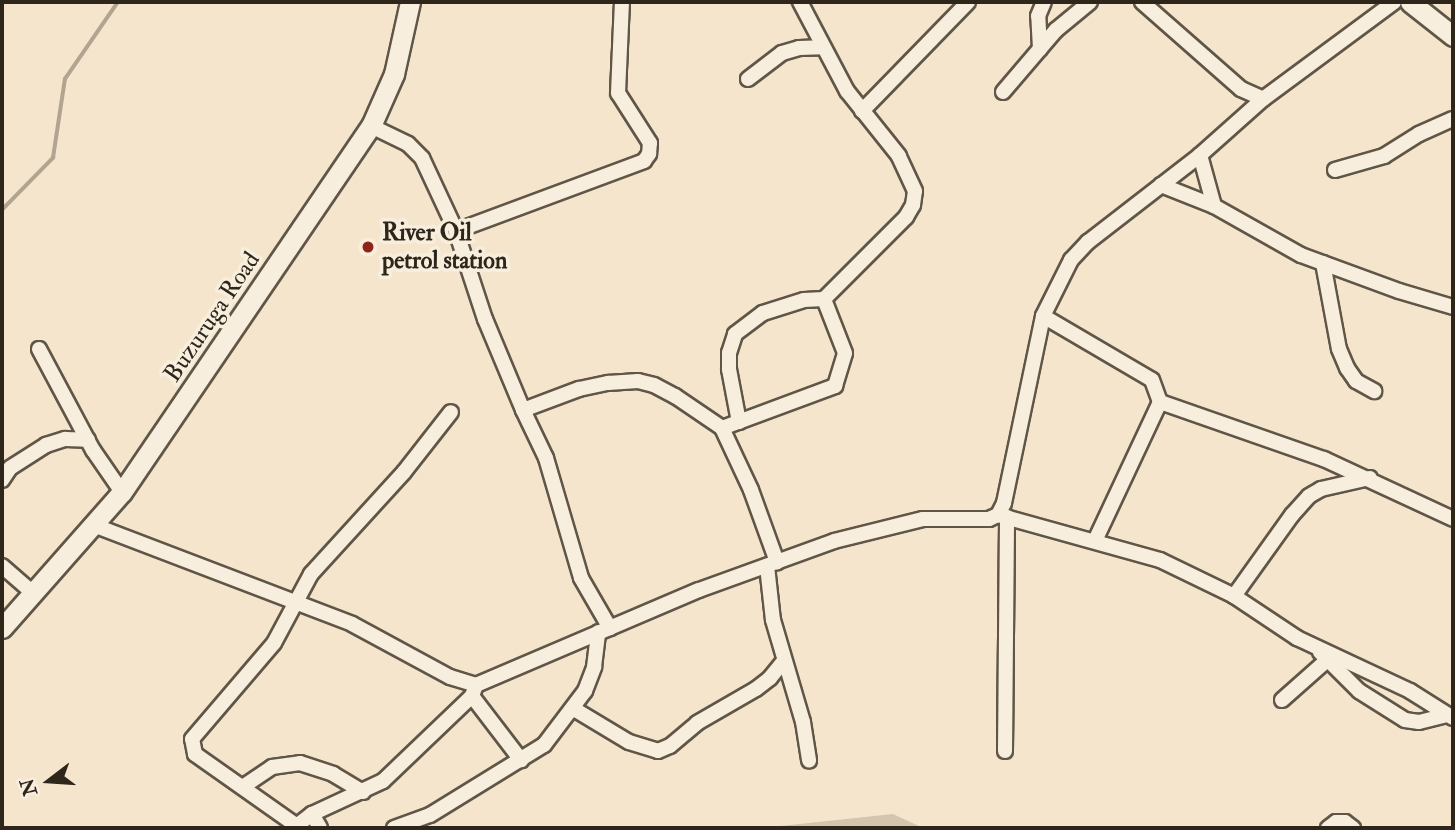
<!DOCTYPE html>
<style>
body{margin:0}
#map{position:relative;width:1455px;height:830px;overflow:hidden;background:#f5e5cc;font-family:"IM FELL Double Pica",serif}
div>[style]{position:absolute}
.green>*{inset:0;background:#d3c5ae}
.stream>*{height:3.5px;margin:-1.75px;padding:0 1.75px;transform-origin:1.75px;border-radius:1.75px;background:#b1a490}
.roads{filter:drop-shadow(2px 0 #605647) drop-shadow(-2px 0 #605647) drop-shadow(0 2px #605647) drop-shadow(0 -2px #605647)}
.street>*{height:14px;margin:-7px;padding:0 7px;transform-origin:7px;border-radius:7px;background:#f8eede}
.secondary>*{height:19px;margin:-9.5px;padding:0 9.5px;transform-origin:9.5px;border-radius:9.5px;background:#f8eede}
.dots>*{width:19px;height:19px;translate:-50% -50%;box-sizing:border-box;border:4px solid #f8eede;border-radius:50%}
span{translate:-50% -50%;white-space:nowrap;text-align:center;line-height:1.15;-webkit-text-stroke:7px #f8eede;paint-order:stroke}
.poi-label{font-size:24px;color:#2e261b;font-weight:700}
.left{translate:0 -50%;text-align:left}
.street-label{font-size:24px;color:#2e261b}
.frame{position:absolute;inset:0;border:4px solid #2e261b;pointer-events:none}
.north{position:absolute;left:14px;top:746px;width:70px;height:70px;-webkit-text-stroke:5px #f8eede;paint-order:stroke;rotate:253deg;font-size:19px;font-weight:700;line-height:28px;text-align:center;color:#2e261b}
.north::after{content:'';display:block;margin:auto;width:24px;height:32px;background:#2e261b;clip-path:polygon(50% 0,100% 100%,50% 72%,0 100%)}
</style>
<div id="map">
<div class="green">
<div style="clip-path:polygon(893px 814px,923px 828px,761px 828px)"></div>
</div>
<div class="stream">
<div style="left:2px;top:210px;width:73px;rotate:-45.6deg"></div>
<div style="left:53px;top:158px;width:80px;rotate:-81.4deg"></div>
<div style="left:65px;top:79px;width:93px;rotate:-55.5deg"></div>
</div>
<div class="roads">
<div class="street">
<div style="left:1142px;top:2px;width:132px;rotate:41.3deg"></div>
<div style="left:1241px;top:89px;width:24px;rotate:24deg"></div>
<div style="left:1040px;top:49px;width:33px;rotate:-93deg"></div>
<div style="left:1038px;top:16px;width:15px;rotate:-67deg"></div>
<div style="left:748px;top:79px;width:43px;rotate:-37.4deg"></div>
<div style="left:782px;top:53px;width:18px;rotate:-16deg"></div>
<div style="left:799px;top:48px;width:23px;rotate:-2deg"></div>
<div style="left:1003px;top:92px;width:82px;rotate:-49.5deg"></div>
<div style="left:1056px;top:30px;width:44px;rotate:-39.5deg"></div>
<div style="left:862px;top:111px;width:152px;rotate:-45.8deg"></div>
<div style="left:371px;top:126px;width:41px;rotate:25.9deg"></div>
<div style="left:408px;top:144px;width:20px;rotate:45deg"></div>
<div style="left:422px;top:158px;width:81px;rotate:65deg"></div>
<div style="left:456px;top:231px;width:93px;rotate:71.8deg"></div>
<div style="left:485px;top:319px;width:99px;rotate:67.3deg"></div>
<div style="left:523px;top:410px;width:53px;rotate:64.4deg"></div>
<div style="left:546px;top:458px;width:125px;rotate:73.7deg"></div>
<div style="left:581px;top:578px;width:58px;rotate:59.9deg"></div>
<div style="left:1200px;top:155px;width:53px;rotate:74.6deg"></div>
<div style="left:1335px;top:170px;width:51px;rotate:-15.9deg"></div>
<div style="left:1384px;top:156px;width:41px;rotate:-32.2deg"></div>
<div style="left:1419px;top:134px;width:37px;rotate:-24deg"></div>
<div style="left:1161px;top:185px;width:57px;rotate:21.6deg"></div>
<div style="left:1214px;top:206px;width:100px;rotate:29.4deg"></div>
<div style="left:1301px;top:255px;width:104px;rotate:20.2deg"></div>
<div style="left:1399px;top:291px;width:56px;rotate:16.5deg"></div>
<div style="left:456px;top:231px;width:201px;rotate:-20.4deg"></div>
<div style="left:644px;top:161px;width:9px;rotate:-54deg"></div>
<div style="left:649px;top:154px;width:11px;rotate:-85deg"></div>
<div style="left:650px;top:143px;width:59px;rotate:-122.6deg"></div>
<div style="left:618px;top:93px;width:91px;rotate:-87.5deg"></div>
<div style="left:1323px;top:263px;width:87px;rotate:79.5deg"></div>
<div style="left:1339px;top:349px;width:21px;rotate:67deg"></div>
<div style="left:1347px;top:368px;width:16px;rotate:55deg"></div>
<div style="left:1356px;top:381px;width:21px;rotate:29deg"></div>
<div style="left:1043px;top:316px;width:126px;rotate:30.4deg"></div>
<div style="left:1152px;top:380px;width:23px;rotate:70deg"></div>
<div style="left:1160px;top:402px;width:153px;rotate:115.1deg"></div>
<div style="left:39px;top:349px;width:115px;rotate:61.9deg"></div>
<div style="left:93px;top:450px;width:51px;rotate:55.4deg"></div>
<div style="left:1160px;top:402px;width:174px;rotate:19.2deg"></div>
<div style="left:1324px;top:459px;width:142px;rotate:24.9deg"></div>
<div style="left:523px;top:410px;width:60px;rotate:-20.6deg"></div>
<div style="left:579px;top:389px;width:30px;rotate:-12deg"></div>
<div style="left:608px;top:383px;width:30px;rotate:-4deg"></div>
<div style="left:638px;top:381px;width:16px;rotate:14deg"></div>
<div style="left:654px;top:385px;width:24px;rotate:28deg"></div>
<div style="left:675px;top:396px;width:57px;rotate:34.2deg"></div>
<div style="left:722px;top:428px;width:68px;rotate:64.9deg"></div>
<div style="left:751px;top:490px;width:77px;rotate:70.1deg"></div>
<div style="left:739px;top:422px;width:54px;rotate:-100.7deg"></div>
<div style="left:729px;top:369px;width:16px;rotate:-90deg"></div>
<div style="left:729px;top:353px;width:20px;rotate:-72deg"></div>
<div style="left:735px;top:334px;width:35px;rotate:-37deg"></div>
<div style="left:763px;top:313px;width:43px;rotate:-17.6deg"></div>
<div style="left:804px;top:300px;width:20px;rotate:-3deg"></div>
<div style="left:722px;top:428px;width:121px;rotate:-20.4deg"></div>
<div style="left:835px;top:386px;width:34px;rotate:-73deg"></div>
<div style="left:845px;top:353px;width:58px;rotate:-111.3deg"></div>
<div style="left:824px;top:299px;width:116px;rotate:-45deg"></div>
<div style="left:906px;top:217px;width:14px;rotate:-60deg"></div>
<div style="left:913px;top:205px;width:14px;rotate:-82deg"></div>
<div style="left:915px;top:191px;width:38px;rotate:-115deg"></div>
<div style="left:899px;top:156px;width:83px;rotate:-128.7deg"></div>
<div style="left:847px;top:91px;width:101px;rotate:-117.8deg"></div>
<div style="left:2px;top:480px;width:14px;rotate:-56deg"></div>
<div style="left:10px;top:468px;width:43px;rotate:-32.6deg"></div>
<div style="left:46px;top:445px;width:20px;rotate:-18deg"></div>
<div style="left:65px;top:439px;width:23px;rotate:2deg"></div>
<div style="left:998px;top:515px;width:168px;rotate:15.5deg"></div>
<div style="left:1160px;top:560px;width:82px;rotate:25.9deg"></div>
<div style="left:1234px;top:596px;width:76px;rotate:33.7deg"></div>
<div style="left:1297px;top:638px;width:125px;rotate:25.1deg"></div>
<div style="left:1410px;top:691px;width:51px;rotate:32.1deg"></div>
<div style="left:96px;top:526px;width:274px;rotate:20.9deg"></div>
<div style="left:352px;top:624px;width:111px;rotate:28.4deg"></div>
<div style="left:450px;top:677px;width:27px;rotate:17deg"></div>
<div style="left:476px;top:685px;width:242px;rotate:-23.1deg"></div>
<div style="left:699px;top:590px;width:144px;rotate:-19.9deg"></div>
<div style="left:834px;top:541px;width:92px;rotate:-13.9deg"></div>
<div style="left:923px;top:519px;width:66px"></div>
<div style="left:989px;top:519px;width:10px;rotate:-24deg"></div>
<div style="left:998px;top:515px;width:13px;rotate:-63deg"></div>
<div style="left:1004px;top:503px;width:191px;rotate:-78.2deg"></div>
<div style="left:1043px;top:316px;width:63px;rotate:-63.4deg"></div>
<div style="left:1071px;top:260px;width:25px;rotate:-47deg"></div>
<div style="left:1088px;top:242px;width:142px;rotate:-37.8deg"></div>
<div style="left:1200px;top:155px;width:84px;rotate:-41.6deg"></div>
<div style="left:1263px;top:99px;width:163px;rotate:-36.5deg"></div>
<div style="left:2px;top:566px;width:40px;rotate:41deg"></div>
<div style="left:767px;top:566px;width:54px;rotate:83.7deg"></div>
<div style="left:773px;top:620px;width:106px;rotate:73.6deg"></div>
<div style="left:803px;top:722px;width:39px;rotate:81deg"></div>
<div style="left:1234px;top:596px;width:100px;rotate:-54.4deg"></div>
<div style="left:1292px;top:515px;width:25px;rotate:-48deg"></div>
<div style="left:1309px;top:496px;width:14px;rotate:-30deg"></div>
<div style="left:1321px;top:489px;width:50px;rotate:-12.7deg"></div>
<div style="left:1320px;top:652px;width:55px;rotate:45deg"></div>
<div style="left:1359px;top:691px;width:54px;rotate:32.2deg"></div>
<div style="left:1405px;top:720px;width:14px;rotate:8deg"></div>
<div style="left:1419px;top:722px;width:29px;rotate:-14deg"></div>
<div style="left:472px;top:696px;width:81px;rotate:52.6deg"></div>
<div style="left:1282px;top:700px;width:60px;rotate:-41.6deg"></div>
<div style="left:574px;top:709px;width:64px;rotate:31deg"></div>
<div style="left:629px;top:742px;width:30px;rotate:17deg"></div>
<div style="left:658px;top:751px;width:13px;rotate:-23deg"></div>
<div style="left:670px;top:746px;width:35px;rotate:-40deg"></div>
<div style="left:697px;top:723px;width:68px;rotate:-30deg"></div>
<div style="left:756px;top:689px;width:18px;rotate:-38deg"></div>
<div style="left:770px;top:678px;width:21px;rotate:-51deg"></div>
<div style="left:1005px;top:751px;width:234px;rotate:-89.5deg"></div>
<div style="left:244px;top:786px;width:34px;rotate:-34deg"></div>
<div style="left:272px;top:767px;width:28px;rotate:-8deg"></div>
<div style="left:300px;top:763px;width:35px;rotate:18deg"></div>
<div style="left:333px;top:774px;width:35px;rotate:31deg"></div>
<div style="left:312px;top:814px;width:16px;rotate:60deg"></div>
<div style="left:297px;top:826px;width:125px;rotate:-144.8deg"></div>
<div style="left:195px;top:754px;width:15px;rotate:-101deg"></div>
<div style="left:192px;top:739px;width:126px;rotate:-49.5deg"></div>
<div style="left:274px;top:643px;width:78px;rotate:-61.8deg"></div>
<div style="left:311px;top:574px;width:138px;rotate:-47.6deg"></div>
<div style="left:404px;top:472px;width:76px;rotate:-51.9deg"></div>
<div style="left:294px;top:828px;width:23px;rotate:-38deg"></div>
<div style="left:312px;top:814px;width:78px;rotate:-24.9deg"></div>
<div style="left:383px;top:781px;width:123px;rotate:-43.7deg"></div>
<div style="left:472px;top:696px;width:12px;rotate:-70deg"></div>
<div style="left:394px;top:828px;width:38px;rotate:-20deg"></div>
<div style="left:430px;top:815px;width:134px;rotate:-31.6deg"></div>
<div style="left:544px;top:745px;width:68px;rotate:-52.8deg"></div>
<div style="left:585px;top:691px;width:26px;rotate:-69deg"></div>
<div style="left:594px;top:667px;width:35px;rotate:-83deg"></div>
<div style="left:1328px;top:828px;width:10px;rotate:-37deg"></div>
<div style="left:1336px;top:822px;width:9px"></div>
<div style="left:1345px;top:822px;width:10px;rotate:37deg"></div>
</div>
<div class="secondary">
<div style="left:1410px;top:2px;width:55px;rotate:38.3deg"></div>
<div style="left:2px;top:628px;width:181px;rotate:-48.6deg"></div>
<div style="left:122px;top:492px;width:443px;rotate:-55.8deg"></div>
<div style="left:371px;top:126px;width:57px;rotate:-66.1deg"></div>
<div style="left:394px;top:74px;width:74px;rotate:-77.5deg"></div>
</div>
</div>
<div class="dots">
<div style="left:368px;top:247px;background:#8f2418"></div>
</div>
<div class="poi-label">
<span class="left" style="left:382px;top:247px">River Oil<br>petrol station</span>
</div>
<div class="street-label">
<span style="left:212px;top:317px;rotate:-56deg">Buzuruga Road</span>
</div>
<div class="frame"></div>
<div class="north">N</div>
</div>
